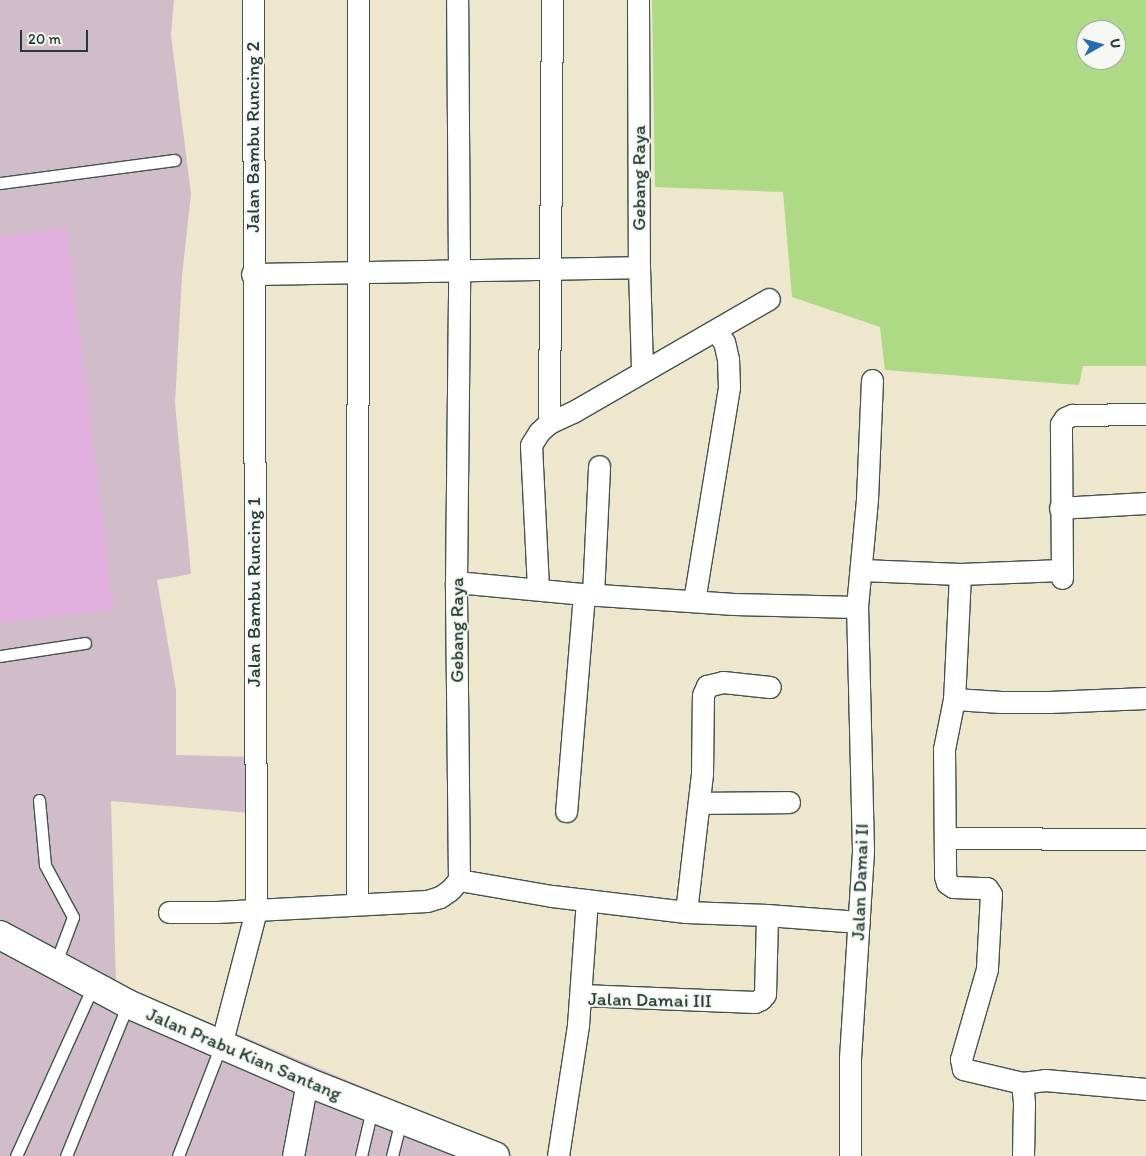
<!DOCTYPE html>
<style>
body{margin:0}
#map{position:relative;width:1146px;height:1156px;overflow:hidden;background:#efe6ce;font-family:Itim,sans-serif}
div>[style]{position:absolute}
.industrial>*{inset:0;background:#d1bdc9}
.green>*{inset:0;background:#aeda86}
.building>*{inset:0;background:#e1b0df}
.roads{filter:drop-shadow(1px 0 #3e564b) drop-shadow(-1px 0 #3e564b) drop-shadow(0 1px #3e564b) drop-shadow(0 -1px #3e564b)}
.service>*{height:11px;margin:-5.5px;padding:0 5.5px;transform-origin:5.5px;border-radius:5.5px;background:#fff}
.minor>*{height:21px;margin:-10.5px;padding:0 10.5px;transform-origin:10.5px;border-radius:10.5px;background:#fff}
.secondary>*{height:28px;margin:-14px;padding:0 14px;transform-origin:14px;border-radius:14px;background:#fff}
span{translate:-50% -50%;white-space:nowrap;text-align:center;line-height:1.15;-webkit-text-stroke:4px #f6f6f2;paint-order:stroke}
.street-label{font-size:19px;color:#1f3d34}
.north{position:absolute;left:1076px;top:20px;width:50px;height:50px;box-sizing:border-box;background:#f6f6f2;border:1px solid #a0aca6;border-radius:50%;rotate:83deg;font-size:14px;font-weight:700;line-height:20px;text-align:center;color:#1f3d34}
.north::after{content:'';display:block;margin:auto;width:18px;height:22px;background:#1f6fb2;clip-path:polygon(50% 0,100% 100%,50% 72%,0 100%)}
.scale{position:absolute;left:20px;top:30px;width:68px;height:22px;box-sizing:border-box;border:2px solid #1f3d34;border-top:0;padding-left:6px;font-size:15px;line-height:18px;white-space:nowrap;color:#1f3d34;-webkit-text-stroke:4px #f6f6f2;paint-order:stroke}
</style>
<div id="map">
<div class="industrial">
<div style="clip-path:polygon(0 0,174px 0,171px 35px,191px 194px,182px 276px,175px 403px,191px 574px,157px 580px,176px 690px,176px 755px,261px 757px,262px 814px,111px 801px,116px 983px,506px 1147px,503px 1156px,0 1156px)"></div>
</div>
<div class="green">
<div style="clip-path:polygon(evenodd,652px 0,1146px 0,1146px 366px,1083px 366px,1079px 385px,885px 370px,880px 327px,792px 297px,783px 192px,655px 187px,652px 0,1086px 30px,1116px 30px,1116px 60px,1086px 60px,1086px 30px)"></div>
</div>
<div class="building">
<div style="clip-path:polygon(67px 228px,114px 609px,0 623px,0 236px)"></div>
</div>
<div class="roads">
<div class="service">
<div style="left:0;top:183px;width:176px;rotate:-7.5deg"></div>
<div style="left:0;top:656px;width:86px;rotate:-8.7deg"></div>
<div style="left:39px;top:800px;width:65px;rotate:84.7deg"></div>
<div style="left:45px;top:865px;width:59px;rotate:61.7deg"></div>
<div style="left:73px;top:917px;width:51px;rotate:110.6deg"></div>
<div style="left:16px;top:1156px;width:187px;rotate:-65.6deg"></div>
<div style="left:66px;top:1156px;width:164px;rotate:-67.8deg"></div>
<div style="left:178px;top:1156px;width:119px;rotate:-68.8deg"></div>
<div style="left:361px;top:1156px;width:48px;rotate:-76.8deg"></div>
<div style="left:392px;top:1156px;width:37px;rotate:-76deg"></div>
</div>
<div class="minor">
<div style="left:638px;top:0;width:267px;rotate:89.8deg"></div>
<div style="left:639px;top:267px;width:104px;rotate:88.3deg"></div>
<div style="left:252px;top:274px;width:387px;rotate:-1deg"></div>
<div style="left:549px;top:423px;width:423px;rotate:-89.6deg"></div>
<div style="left:1060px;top:508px;width:86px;rotate:-3.3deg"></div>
<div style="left:861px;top:570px;width:99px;rotate:2.3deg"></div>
<div style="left:960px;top:574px;width:102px;rotate:-2.2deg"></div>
<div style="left:960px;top:574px;width:125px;rotate:92.7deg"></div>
<div style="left:954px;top:699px;width:51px;rotate:101.3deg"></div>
<div style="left:944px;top:749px;width:127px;rotate:89.5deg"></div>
<div style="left:945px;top:876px;width:7px;rotate:74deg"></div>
<div style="left:947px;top:883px;width:7px;rotate:34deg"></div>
<div style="left:953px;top:887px;width:34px;rotate:2deg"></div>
<div style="left:987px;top:888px;width:7px;rotate:56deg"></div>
<div style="left:991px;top:894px;width:75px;rotate:93.1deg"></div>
<div style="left:987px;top:969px;width:94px;rotate:106.1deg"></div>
<div style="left:961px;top:1059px;width:10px;rotate:79deg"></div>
<div style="left:963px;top:1069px;width:61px;rotate:13.3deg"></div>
<div style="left:1022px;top:1083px;width:23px;rotate:-7deg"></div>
<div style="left:1045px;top:1080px;width:101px;rotate:5.1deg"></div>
<div style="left:1062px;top:578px;width:154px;rotate:-90.4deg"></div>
<div style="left:1061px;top:424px;width:7px;rotate:-56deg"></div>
<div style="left:1065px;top:418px;width:8px;rotate:-23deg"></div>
<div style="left:1072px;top:415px;width:74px;rotate:-0.8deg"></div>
<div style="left:456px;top:582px;width:129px;rotate:5.4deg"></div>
<div style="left:584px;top:594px;width:218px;rotate:94.7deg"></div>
<div style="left:538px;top:588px;width:143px;rotate:-92.8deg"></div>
<div style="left:531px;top:445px;width:15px;rotate:-58deg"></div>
<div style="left:539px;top:432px;width:13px;rotate:-42deg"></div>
<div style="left:549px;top:423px;width:26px;rotate:-25deg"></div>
<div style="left:573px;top:412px;width:226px;rotate:-30deg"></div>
<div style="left:584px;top:594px;width:150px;rotate:3.8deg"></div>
<div style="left:734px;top:604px;width:123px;rotate:1.4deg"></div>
<div style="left:593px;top:595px;width:129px;rotate:-87.3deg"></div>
<div style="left:694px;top:601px;width:217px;rotate:-80.7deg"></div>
<div style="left:729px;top:387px;width:28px;rotate:-92deg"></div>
<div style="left:728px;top:359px;width:17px;rotate:-103deg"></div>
<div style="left:724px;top:342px;width:14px;rotate:-126deg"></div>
<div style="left:954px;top:699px;width:47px;rotate:3.7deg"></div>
<div style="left:1001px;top:702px;width:48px"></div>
<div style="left:1049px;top:702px;width:97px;rotate:-2.4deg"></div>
<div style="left:699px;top:803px;width:90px;rotate:-0.6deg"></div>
<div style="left:945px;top:838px;width:201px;rotate:0.3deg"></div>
<div style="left:459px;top:880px;width:94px;rotate:9.8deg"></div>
<div style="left:552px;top:896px;width:135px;rotate:6.8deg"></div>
<div style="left:686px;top:912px;width:81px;rotate:2.1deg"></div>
<div style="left:767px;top:915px;width:92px;rotate:4.4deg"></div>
<div style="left:357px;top:904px;width:904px;rotate:-89.94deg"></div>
<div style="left:169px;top:912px;width:48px"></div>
<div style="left:217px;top:912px;width:210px;rotate:-3deg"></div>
<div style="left:427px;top:901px;width:14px;rotate:-17deg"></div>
<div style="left:440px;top:897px;width:12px;rotate:-35deg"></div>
<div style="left:450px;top:890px;width:13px;rotate:-48deg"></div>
<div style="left:459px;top:880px;width:298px;rotate:-90.6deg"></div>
<div style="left:456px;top:582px;width:312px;rotate:-89.4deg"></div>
<div style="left:459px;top:270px;width:270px;rotate:-90.4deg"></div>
<div style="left:686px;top:912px;width:140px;rotate:-83.4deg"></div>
<div style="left:702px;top:773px;width:78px;rotate:-89.3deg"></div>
<div style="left:703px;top:695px;width:10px;rotate:-66deg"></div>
<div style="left:707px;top:686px;width:16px;rotate:-14deg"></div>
<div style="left:723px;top:682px;width:47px;rotate:6.1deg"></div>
<div style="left:581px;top:995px;width:174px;rotate:2.3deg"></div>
<div style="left:755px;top:1002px;width:7px;rotate:-27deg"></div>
<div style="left:761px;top:999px;width:6px;rotate:-51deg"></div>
<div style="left:765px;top:994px;width:79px;rotate:-88.5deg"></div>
<div style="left:221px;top:1045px;width:138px;rotate:-75.4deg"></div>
<div style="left:256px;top:911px;width:911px;rotate:-90.19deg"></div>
<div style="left:1022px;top:1083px;width:20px;rotate:84deg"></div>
<div style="left:1024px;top:1103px;width:53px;rotate:91.1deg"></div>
<div style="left:293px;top:1156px;width:75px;rotate:-79.3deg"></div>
<div style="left:558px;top:1156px;width:133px;rotate:-81.3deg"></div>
<div style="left:578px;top:1025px;width:125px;rotate:-85.9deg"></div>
<div style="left:850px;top:1156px;width:98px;rotate:-90deg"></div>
<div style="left:850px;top:1058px;width:208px;rotate:-86.4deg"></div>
<div style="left:863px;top:850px;width:243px;rotate:-91.4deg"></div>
<div style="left:857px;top:607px;width:108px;rotate:-84.7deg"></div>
<div style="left:867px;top:499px;width:119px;rotate:-87.6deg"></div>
</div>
<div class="secondary">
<div style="left:0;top:935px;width:145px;rotate:28.3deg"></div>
<div style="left:128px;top:1004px;width:195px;rotate:23.5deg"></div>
<div style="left:307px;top:1082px;width:202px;rotate:21.5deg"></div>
</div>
</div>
<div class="street-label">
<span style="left:253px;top:137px;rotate:-90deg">Jalan Bambu Runcing 2</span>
<span style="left:639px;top:178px;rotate:-90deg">Gebang Raya</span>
<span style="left:254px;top:592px;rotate:-90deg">Jalan Bambu Runcing 1</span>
<span style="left:457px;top:630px;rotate:-90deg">Gebang Raya</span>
<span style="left:860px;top:882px;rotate:-88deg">Jalan Damai II</span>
<span style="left:650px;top:1000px;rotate:1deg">Jalan Damai III</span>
<span style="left:244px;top:1054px;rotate:23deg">Jalan Prabu Kian Santang</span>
</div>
<div class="north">U</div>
<div class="scale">20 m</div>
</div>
